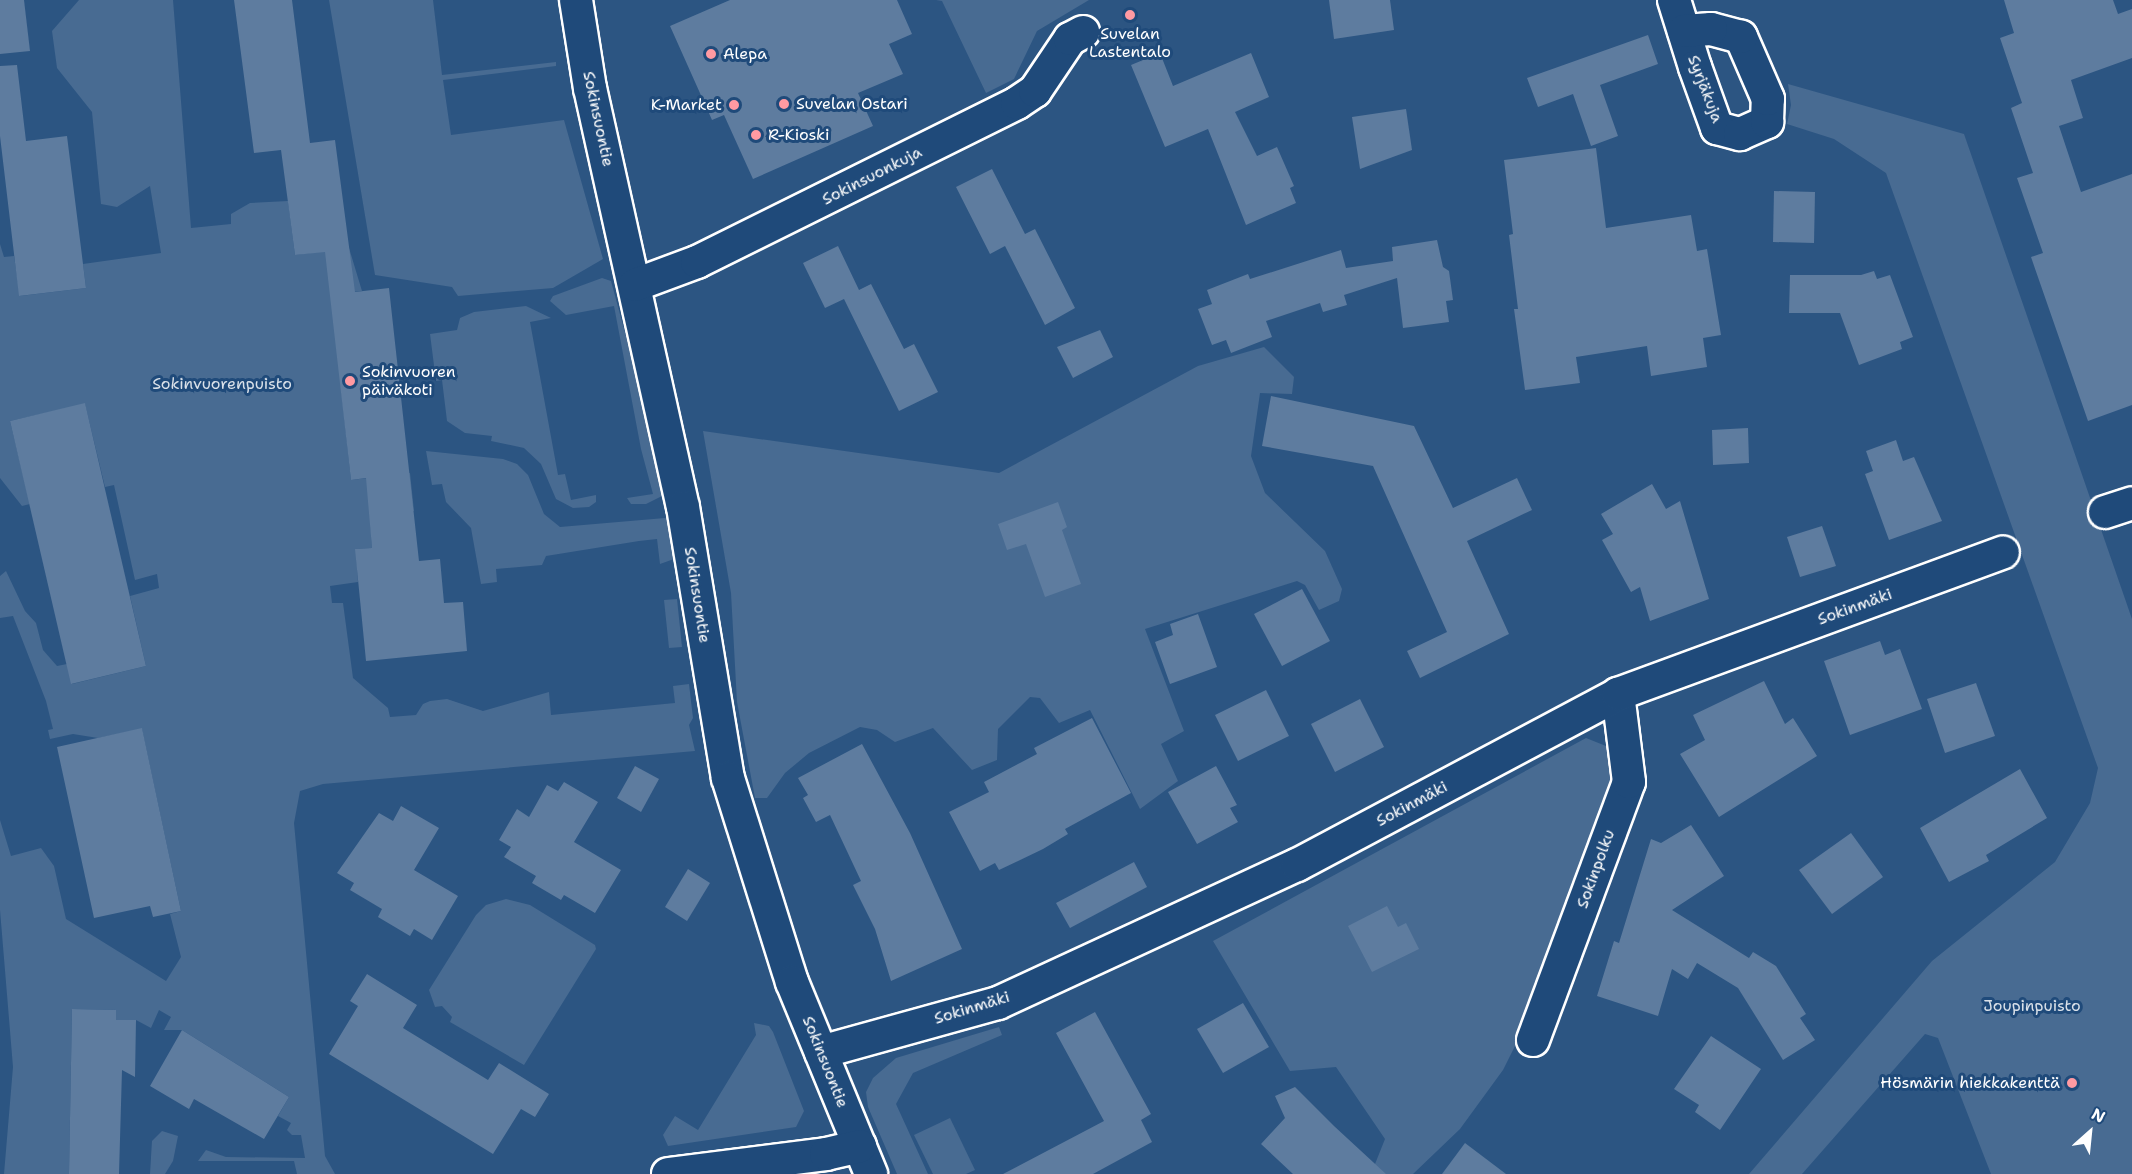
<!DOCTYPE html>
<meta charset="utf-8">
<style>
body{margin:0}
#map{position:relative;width:2132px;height:1174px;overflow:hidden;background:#2c5582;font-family:"Shantell Sans",sans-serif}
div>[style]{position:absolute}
.green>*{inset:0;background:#486b92}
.building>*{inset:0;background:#5e7c9f}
.roads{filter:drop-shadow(2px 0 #fff) drop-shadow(-2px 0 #fff) drop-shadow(0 2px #fff) drop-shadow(0 -2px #fff)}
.street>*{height:32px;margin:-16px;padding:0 16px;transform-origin:16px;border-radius:16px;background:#1f4a7a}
.dots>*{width:16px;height:16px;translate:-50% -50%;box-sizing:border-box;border:3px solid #1f4a7a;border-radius:50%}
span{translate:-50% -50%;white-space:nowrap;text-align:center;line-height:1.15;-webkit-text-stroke:6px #1f4a7a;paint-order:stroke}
.poi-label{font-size:16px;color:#fff}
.left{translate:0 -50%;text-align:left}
.right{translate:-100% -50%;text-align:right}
.street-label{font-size:16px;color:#fff}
.park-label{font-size:16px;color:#dae1e9}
.north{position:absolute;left:2060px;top:1102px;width:60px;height:60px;-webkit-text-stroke:4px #1f4a7a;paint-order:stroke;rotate:27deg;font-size:16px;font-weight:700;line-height:24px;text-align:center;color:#fff}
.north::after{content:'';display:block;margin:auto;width:21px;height:27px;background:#fff;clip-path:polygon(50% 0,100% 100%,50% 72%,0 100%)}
</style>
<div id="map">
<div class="green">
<div style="clip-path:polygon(79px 0,173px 0,191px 228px,231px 224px,231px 214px,250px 203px,288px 201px,295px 255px,349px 248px,362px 291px,331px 294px,351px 480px,410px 473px,414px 511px,370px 515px,372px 548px,356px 549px,358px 582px,330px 586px,332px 603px,343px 603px,353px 678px,388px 708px,390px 717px,416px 715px,423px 704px,430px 701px,447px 699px,483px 711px,549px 692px,551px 715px,675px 703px,673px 686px,689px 684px,693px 718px,689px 725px,695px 751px,323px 784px,300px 791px,294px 823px,325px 1156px,335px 1174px,297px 1174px,294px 1161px,198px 1161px,206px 1150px,226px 1157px,305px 1158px,301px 1135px,292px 1135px,287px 1130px,291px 1123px,278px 1116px,289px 1097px,182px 1030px,164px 1030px,171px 1017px,159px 1010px,151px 1028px,136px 1020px,116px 1020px,116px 1010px,72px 1009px,69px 1174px,4px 1174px,13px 1067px,0 910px,0 820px,11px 856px,41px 848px,54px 866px,66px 919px,166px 981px,181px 957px,170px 914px,181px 911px,142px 729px,98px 738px,73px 734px,50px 739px,48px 730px,53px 729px,46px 701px,13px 616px,0 618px,0 576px,6px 571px,25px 611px,36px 623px,43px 650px,57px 666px,67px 664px,72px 684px,146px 666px,130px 596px,159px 588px,157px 574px,135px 580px,114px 485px,105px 487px,85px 404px,10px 421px,30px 504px,22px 506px,0 478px,0 244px,4px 257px,14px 256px,20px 296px,86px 288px,83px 264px,161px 253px,150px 186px,117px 207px,101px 204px,92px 112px,57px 68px,52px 31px)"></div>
<div style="clip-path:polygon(329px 0,433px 0,442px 75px,556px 62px,556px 66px,443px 80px,451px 135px,564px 120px,603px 259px,553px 288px,458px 296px,452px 287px,375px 275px)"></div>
<div style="clip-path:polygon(936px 0,1089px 0,1037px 31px,1014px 79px,986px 93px,942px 1px)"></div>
<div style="clip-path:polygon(1788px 84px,1964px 134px,2132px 619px,2132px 1174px,1991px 1174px,1938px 1038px,1925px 1034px,1802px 1174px,1749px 1174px,1932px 961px,2055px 862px,2090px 803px,2098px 768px,1886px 173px,1834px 139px,1787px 124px,1791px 105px)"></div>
<div style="clip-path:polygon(602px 278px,611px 281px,666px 484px,662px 496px,646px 504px,631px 504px,627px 498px,653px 494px,641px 449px,614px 306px,566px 315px,550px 301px,553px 296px)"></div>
<div style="clip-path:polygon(526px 306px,551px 318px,530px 322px,558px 475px,565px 474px,571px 500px,596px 495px,596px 502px,589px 507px,573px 508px,556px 499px,541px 464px,524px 448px,491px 441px,492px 436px,465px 433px,447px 421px,442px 380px,436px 381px,430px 334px,457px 330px,460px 318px,474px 312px)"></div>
<div style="clip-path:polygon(1264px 347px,1294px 377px,1292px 394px,1260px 393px,1251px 456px,1265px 493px,1325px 551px,1342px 589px,1339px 601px,1319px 610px,1305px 585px,1297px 581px,1145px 629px,1184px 731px,1161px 744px,1178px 781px,1140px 809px,1090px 710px,1059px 723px,1040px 698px,1030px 697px,998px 729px,997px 760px,972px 770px,933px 728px,895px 742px,877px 730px,860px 727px,809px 753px,785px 773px,767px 798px,755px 798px,737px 702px,731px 593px,703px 431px,999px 473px,1198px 366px)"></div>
<div style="clip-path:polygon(426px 451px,503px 459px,517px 464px,528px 475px,544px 514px,560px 527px,665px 518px,672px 523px,674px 559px,660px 564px,657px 539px,639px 541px,546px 556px,542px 565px,496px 569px,497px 582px,481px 584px,471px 528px,446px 502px,442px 484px,432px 485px)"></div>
<div style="clip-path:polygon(677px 599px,682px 647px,669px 648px,664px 600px)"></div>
<div style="clip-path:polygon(1586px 738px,1606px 746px,1615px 774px,1613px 795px,1520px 1036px,1503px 1070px,1460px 1129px,1413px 1174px,1371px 1174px,1385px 1139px,1336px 1067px,1290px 1071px,1213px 941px)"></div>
<div style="clip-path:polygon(506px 899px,530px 905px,595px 945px,596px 949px,524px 1065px,450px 1022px,452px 1017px,442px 1006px,435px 1007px,429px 990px,476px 915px,486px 905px)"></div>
<div style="clip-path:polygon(754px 1023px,769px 1026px,773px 1032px,804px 1111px,796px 1127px,668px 1146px,663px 1135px,675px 1116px,698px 1130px,756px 1035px)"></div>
<div style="clip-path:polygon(999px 1027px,1002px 1035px,913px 1073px,896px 1104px,928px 1174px,897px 1174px,868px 1107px,866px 1092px,873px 1078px,896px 1058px)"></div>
<div style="clip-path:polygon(950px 1118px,975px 1170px,966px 1174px,933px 1174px,914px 1135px)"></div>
<div style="clip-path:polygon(162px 1131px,178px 1136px,173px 1161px,165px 1174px,150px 1174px,152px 1141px)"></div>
</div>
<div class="building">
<div style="clip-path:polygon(0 0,24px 0,30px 51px,0 54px)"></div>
<div style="clip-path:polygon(234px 0,292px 0,310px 143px,335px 140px,355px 292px,389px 288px,419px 561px,440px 559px,444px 603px,463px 602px,467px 651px,366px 661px,355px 549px,372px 548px,366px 478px,351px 480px,325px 252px,295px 255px,281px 150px,254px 153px)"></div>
<div style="clip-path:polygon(730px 0,897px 0,912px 34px,889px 44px,903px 74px,858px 93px,873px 126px,753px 179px,724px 115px,712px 120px,670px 26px)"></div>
<div style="clip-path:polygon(1329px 0,1390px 0,1394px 30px,1334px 39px)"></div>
<div style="clip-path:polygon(2004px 0,2113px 0,2118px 14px,2132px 9px,2132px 58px,2071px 80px,2083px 118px,2059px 126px,2081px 192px,2132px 174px,2132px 405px,2088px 421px,2031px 257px,2043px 253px,2017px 178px,2033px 173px,2011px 108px,2022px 103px,2000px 38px,2014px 33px)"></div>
<div style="clip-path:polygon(1648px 35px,1658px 64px,1600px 85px,1618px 136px,1591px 146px,1573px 94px,1538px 107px,1527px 78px)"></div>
<div style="clip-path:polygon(1160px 53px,1173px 86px,1251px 53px,1269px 97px,1235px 112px,1257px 156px,1277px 147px,1294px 186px,1290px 188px,1296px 203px,1246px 225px,1208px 129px,1165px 147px,1131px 65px)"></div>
<div style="clip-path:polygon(17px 65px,26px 141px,67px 136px,86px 288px,19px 296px,0 136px,0 66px)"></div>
<div style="clip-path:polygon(1406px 109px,1412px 150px,1360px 169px,1352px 117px)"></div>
<div style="clip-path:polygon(1596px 148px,1606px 228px,1691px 215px,1697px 251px,1707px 249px,1721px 335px,1703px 338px,1707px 367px,1651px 376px,1647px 346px,1576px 357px,1580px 383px,1525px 390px,1514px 309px,1518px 309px,1509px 235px,1513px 234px,1504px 160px)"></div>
<div style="clip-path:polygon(992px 169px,1025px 234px,1035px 229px,1075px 308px,1045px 325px,1005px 246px,990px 254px,956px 187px)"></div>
<div style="clip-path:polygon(1774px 191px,1815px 192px,1814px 243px,1773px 242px)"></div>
<div style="clip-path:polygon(1437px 240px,1443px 267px,1449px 271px,1453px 300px,1446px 301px,1449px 322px,1403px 328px,1397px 278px,1344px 295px,1347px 305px,1323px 312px,1320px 303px,1266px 321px,1272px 337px,1231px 353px,1226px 340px,1212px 345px,1198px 309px,1212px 304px,1207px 290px,1248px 274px,1250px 279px,1341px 250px,1346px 268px,1393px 261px,1392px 247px)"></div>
<div style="clip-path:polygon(838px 246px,859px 290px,871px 284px,904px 349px,914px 344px,938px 392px,899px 411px,844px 299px,825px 308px,803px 263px)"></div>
<div style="clip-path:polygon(1874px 271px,1877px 279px,1890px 275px,1913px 337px,1900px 342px,1902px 349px,1859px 365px,1840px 313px,1789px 313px,1790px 275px,1861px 275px)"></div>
<div style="clip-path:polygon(1100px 330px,1113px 357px,1073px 378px,1057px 347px)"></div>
<div style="clip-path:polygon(1271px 396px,1414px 426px,1453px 508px,1517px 478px,1532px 510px,1467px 541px,1509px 634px,1420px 678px,1407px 651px,1447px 632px,1373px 466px,1262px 446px)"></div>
<div style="clip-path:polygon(85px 403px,146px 666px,71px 684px,10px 421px)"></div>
<div style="clip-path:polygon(1748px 428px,1749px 463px,1713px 465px,1712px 430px)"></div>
<div style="clip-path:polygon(1896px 440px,1903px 461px,1914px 457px,1942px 521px,1889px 540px,1865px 474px,1873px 471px,1866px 451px)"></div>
<div style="clip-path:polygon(1652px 484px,1666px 509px,1680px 501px,1709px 599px,1650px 621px,1640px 587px,1631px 592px,1602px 540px,1613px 534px,1601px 514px)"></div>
<div style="clip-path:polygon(1058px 502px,1067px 527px,1062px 530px,1081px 584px,1045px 597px,1026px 544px,1007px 550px,998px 524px)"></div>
<div style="clip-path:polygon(1822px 526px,1836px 566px,1800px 577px,1787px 537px)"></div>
<div style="clip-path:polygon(1302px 589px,1330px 641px,1282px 666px,1254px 614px)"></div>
<div style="clip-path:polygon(1198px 614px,1217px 667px,1170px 684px,1155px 642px,1173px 635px,1170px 624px)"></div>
<div style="clip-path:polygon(1880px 641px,1885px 655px,1900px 649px,1922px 709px,1850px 735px,1824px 661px)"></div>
<div style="clip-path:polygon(1764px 681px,1785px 724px,1793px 718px,1817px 756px,1719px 817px,1680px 754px,1705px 740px,1693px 715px)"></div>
<div style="clip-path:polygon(1976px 683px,1995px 736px,1945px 753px,1927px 699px)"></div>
<div style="clip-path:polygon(1266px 690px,1289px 736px,1238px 761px,1215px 715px)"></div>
<div style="clip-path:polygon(1360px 699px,1384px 747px,1335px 772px,1311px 724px)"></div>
<div style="clip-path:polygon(1092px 718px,1131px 793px,1065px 829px,1068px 834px,1043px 849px,999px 870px,995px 863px,980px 871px,949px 812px,989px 792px,984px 782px,1037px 754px,1034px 748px)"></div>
<div style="clip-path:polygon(142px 728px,181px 911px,153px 917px,150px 906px,94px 918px,57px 747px)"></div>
<div style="clip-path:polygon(862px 744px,910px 833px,962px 949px,891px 981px,875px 929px,853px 885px,861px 881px,830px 815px,816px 822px,803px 798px,808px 795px,798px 778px)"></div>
<div style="clip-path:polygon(635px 766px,659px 779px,641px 812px,617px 798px)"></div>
<div style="clip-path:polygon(1216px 766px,1237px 805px,1230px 808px,1238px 822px,1197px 844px,1168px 792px)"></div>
<div style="clip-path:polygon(2020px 769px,2047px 818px,1986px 855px,1989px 861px,1949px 882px,1920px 828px)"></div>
<div style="clip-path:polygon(564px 782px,598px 802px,574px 842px,621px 870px,595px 913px,564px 895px,561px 900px,532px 883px,536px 876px,504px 857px,511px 847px,499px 840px,517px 809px,529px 817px,547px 785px,558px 791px)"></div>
<div style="clip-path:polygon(401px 806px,439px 828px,414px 870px,458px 896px,432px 940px,414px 929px,410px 936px,378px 917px,382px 909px,350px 890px,354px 883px,337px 873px,379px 813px,393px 821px)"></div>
<div style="clip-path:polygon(1691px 825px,1724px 876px,1672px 910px,1749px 958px,1753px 952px,1776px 966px,1806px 1014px,1800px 1018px,1815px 1040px,1783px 1060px,1738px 988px,1697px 963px,1688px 979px,1672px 969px,1658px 1016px,1597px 996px,1614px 941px,1619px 943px,1651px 839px,1661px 843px)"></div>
<div style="clip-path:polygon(1851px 833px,1883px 877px,1832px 914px,1799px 870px)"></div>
<div style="clip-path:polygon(1134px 862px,1147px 887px,1070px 928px,1056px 903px)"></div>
<div style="clip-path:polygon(688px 869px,710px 883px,687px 921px,665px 907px)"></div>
<div style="clip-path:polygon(1387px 906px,1398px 927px,1406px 923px,1419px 949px,1372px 972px,1348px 926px)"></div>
<div style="clip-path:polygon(367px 974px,417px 1005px,403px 1028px,488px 1080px,499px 1063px,549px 1094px,535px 1117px,521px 1109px,493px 1154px,329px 1054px,358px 1006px,350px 1001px)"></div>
<div style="clip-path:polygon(1243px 1003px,1269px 1047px,1223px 1073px,1197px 1029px)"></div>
<div style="clip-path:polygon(72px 1009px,116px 1010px,116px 1020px,136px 1020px,135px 1077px,122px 1070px,119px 1174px,69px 1174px)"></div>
<div style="clip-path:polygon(1095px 1012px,1151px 1114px,1141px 1120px,1152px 1142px,1093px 1174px,1003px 1174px,1104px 1121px,1056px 1033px)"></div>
<div style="clip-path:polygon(182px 1030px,289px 1097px,264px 1139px,194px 1099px,189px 1109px,150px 1086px)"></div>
<div style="clip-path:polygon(1711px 1036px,1761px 1069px,1720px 1130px,1695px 1112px,1699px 1105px,1674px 1089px)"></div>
<div style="clip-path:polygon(1295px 1087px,1334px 1126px,1386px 1174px,1293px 1174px,1261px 1144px,1285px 1118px,1275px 1096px)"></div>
<div style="clip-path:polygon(1465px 1143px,1506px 1174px,1442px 1174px)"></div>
</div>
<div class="roads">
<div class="street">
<div style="left:576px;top:0;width:89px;rotate:81deg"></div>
<div style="left:590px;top:88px;width:429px;rotate:77.5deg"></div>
<div style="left:683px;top:507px;width:275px;rotate:80.6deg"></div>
<div style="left:728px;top:778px;width:214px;rotate:72.6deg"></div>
<div style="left:792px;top:982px;width:208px;rotate:67.6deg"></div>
<div style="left:1674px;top:0;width:70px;rotate:72.6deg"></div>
<div style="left:1695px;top:67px;width:65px;rotate:70.2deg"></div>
<div style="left:1717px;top:128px;width:24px;rotate:15deg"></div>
<div style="left:1740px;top:134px;width:30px;rotate:-24deg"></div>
<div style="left:1767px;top:122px;width:23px;rotate:-88deg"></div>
<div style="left:1768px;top:99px;width:68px;rotate:-113.5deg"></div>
<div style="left:1741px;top:37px;width:31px;rotate:-165deg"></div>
<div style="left:1711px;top:29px;width:27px;rotate:176deg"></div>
<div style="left:635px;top:285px;width:66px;rotate:-20.4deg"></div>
<div style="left:697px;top:262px;width:357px;rotate:-26.4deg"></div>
<div style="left:1017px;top:103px;width:22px;rotate:-34deg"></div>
<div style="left:1035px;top:91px;width:63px;rotate:-56.1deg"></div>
<div style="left:1070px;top:39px;width:15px;rotate:-28deg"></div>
<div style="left:2105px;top:512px;width:28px;rotate:-18deg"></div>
<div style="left:1533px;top:1040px;width:275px;rotate:-69.6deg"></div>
<div style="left:1629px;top:782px;width:89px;rotate:-97.1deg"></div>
<div style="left:821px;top:1052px;width:184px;rotate:-15.5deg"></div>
<div style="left:998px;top:1003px;width:329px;rotate:-24.8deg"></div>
<div style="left:1297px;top:865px;width:364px;rotate:-28deg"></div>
<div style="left:1618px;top:694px;width:410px;rotate:-20.2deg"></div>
<div style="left:668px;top:1174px;width:159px;rotate:-7.2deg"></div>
<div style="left:826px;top:1154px;width:35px;rotate:-13deg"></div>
</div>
</div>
<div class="dots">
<div style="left:1130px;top:15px;background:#ff9aa2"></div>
<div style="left:711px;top:54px;background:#ff9aa2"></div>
<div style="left:784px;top:104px;background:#ff9aa2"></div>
<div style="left:734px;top:105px;background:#ff9aa2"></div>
<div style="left:756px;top:135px;background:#ff9aa2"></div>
<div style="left:350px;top:381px;background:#ff9aa2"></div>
<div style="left:2072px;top:1083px;background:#ff9aa2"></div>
</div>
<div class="poi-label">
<span style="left:1130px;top:43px">Suvelan<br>Lastentalo</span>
<span class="left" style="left:723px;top:54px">Alepa</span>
<span class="left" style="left:796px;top:104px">Suvelan Ostari</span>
<span class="right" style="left:722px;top:105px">K-Market</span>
<span class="left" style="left:768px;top:135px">R-Kioski</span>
<span class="left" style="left:362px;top:381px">Sokinvuoren<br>päiväkoti</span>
<span class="right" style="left:2060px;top:1083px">Hösmärin hiekkakenttä</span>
</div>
<div class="street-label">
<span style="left:1705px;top:89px;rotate:69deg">Syrjäkuja</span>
<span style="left:598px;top:119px;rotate:78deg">Sokinsuontie</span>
<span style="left:872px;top:176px;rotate:-27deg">Sokinsuonkuja</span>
<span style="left:697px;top:595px;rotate:81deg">Sokinsuontie</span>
<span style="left:1855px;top:607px;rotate:-20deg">Sokinmäki</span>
<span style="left:1412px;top:804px;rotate:-28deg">Sokinmäki</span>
<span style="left:1596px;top:869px;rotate:-70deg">Sokinpolku</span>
<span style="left:972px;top:1008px;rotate:-17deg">Sokinmäki</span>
<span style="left:825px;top:1062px;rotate:68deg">Sokinsuontie</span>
</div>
<div class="park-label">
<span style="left:222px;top:384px">Sokinvuorenpuisto</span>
<span style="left:2032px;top:1006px">Joupinpuisto</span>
</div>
<div class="north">N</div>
</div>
